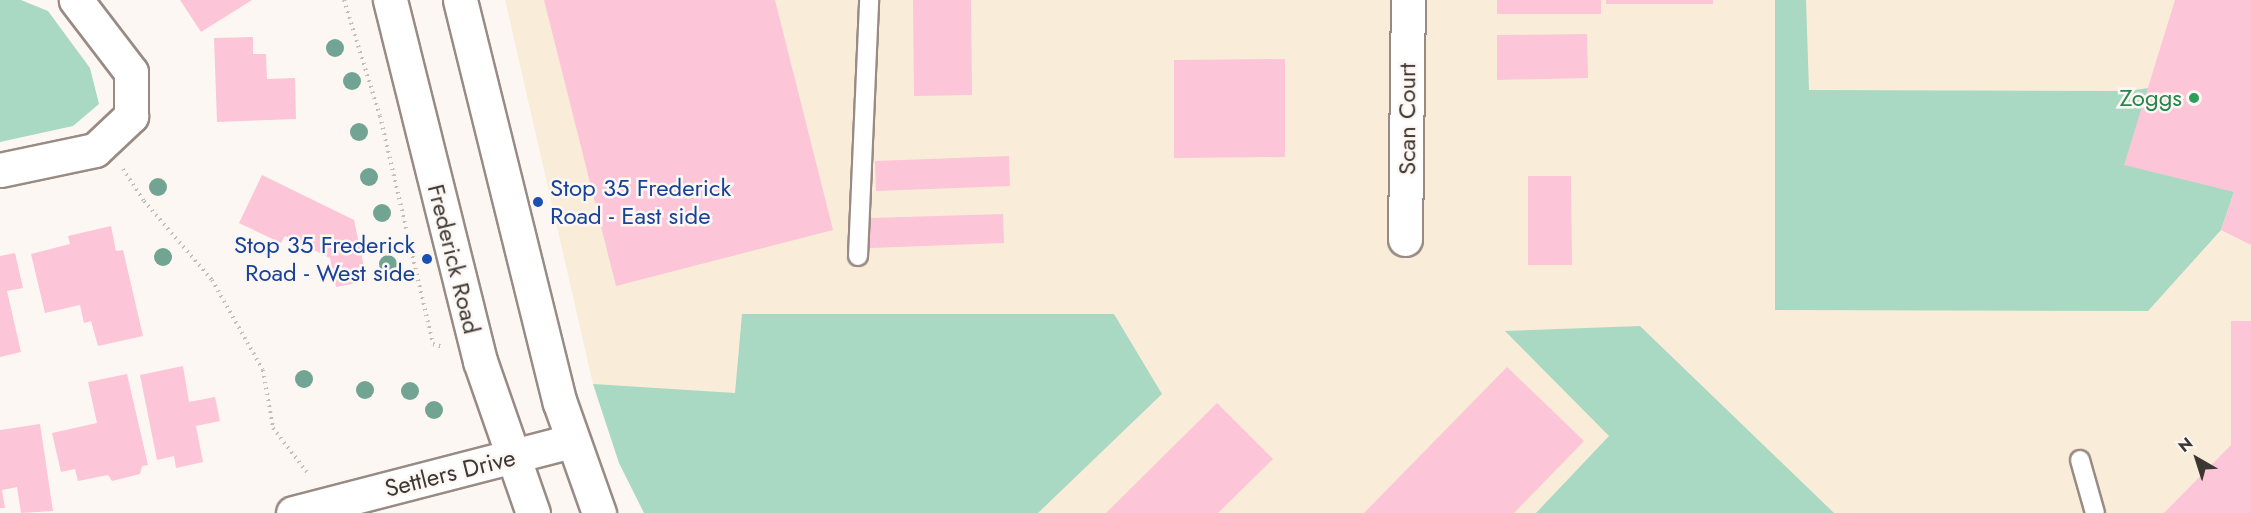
<!DOCTYPE html>
<style>
body{margin:0}
#map{position:relative;width:2251px;height:513px;overflow:hidden;background:#fdf7f4;font-family:Jost,sans-serif}
div>[style]{position:absolute}
.commercial>*{inset:0;background:#f9edd9}
.green>*{inset:0;background:#a9d9c2}
.building>*{inset:0;background:#fcc5d8}
.path>*{height:4px;margin-top:-2px;transform-origin:0;background:repeating-linear-gradient(90deg,#c3bdba 0 1.5px,transparent 0 6px)}
.roads{filter:drop-shadow(2px 0 #998b84) drop-shadow(-2px 0 #998b84) drop-shadow(0 2px #998b84) drop-shadow(0 -2px #998b84)}
.service>*{height:18px;margin:-9px;padding:0 9px;transform-origin:9px;border-radius:9px;background:#fff}
.minor>*{height:33px;margin:-16.5px;padding:0 16.5px;transform-origin:16.5px;border-radius:16.5px;background:#fff}
.secondary>*{height:33px;margin:-16.5px;padding:0 16.5px;transform-origin:16.5px;border-radius:16.5px;background:#fff}
.trees>*{width:18px;height:18px;margin:-9px;border-radius:50%;background:#72a493}
.dots>*{width:16px;height:16px;translate:-50% -50%;box-sizing:border-box;border:3px solid #fdf7f4;border-radius:50%}
span{translate:-50% -50%;white-space:nowrap;text-align:center;line-height:1.15;-webkit-text-stroke:5px #fdf7f4;paint-order:stroke}
.leisure-label{font-size:24px;color:#27864d}
.right{translate:-100% -50%;text-align:right}
.street-label{font-size:24px;color:#3d3734}
.transit-label{font-size:24px;color:#164399}
.left{translate:0 -50%;text-align:left}
.north{position:absolute;left:2167px;top:429px;width:60px;height:60px;-webkit-text-stroke:4px #fdf7f4;paint-order:stroke;rotate:321deg;font-size:16px;font-weight:700;line-height:24px;text-align:center;color:#3d3734}
.north::after{content:'';display:block;margin:auto;width:21px;height:27px;background:#3d3734;clip-path:polygon(50% 0,100% 100%,50% 72%,0 100%)}
</style>
<div id="map">
<div class="commercial">
<div style="clip-path:polygon(505px 0,2251px 0,2251px 513px,644px 513px,619px 463px,593px 384px)"></div>
</div>
<div class="green">
<div style="clip-path:polygon(0 0,21px 0,48px 11px,90px 68px,99px 104px,73px 126px,0 142px)"></div>
<div style="clip-path:polygon(1775px 0,1806px 0,1809px 90px,2127px 91px,2149px 88px,2234px 192px,2221px 230px,2148px 311px,1775px 310px)"></div>
<div style="clip-path:polygon(742px 314px,1114px 314px,1162px 394px,1038px 513px,644px 513px,619px 463px,593px 384px,735px 393px)"></div>
<div style="clip-path:polygon(1640px 326px,1834px 513px,1536px 513px,1609px 436px,1505px 331px)"></div>
</div>
<div class="building">
<div style="clip-path:polygon(180px 0,252px 0,201px 32px)"></div>
<div style="clip-path:polygon(544px 0,775px 0,833px 230px,616px 286px)"></div>
<div style="clip-path:polygon(913px 0,971px 0,972px 95px,914px 96px)"></div>
<div style="clip-path:polygon(1497px 0,1601px 0,1601px 14px,1497px 14px)"></div>
<div style="clip-path:polygon(1606px 0,1713px 0,1713px 4px,1606px 4px)"></div>
<div style="clip-path:polygon(2175px 0,2251px 0,2251px 245px,2221px 230px,2234px 192px,2124px 165px)"></div>
<div style="clip-path:polygon(1587px 34px,1588px 78px,1497px 80px,1497px 35px)"></div>
<div style="clip-path:polygon(253px 37px,253px 54px,266px 54px,267px 79px,295px 78px,296px 119px,217px 122px,214px 38px)"></div>
<div style="clip-path:polygon(1285px 59px,1285px 157px,1174px 158px,1174px 60px)"></div>
<div style="clip-path:polygon(1009px 156px,1010px 186px,876px 191px,875px 161px)"></div>
<div style="clip-path:polygon(262px 175px,354px 220px,367px 281px,336px 287px,330px 258px,285px 236px,281px 243px,239px 223px)"></div>
<div style="clip-path:polygon(1528px 176px,1571px 176px,1572px 265px,1528px 265px)"></div>
<div style="clip-path:polygon(1003px 214px,1004px 243px,870px 248px,870px 218px)"></div>
<div style="clip-path:polygon(111px 226px,116px 251px,123px 250px,143px 336px,98px 346px,91px 321px,84px 323px,80px 305px,45px 313px,31px 254px,70px 244px,68px 236px)"></div>
<div style="clip-path:polygon(15px 253px,23px 288px,7px 291px,21px 352px,0 357px,0 256px)"></div>
<div style="clip-path:polygon(2231px 321px,2251px 321px,2251px 513px,2164px 513px,2231px 445px)"></div>
<div style="clip-path:polygon(183px 366px,189px 402px,215px 397px,220px 421px,196px 426px,203px 462px,176px 468px,174px 456px,157px 460px,140px 375px)"></div>
<div style="clip-path:polygon(1507px 367px,1584px 441px,1514px 513px,1364px 513px)"></div>
<div style="clip-path:polygon(127px 374px,148px 465px,142px 466px,140px 474px,112px 481px,108px 475px,78px 481px,75px 469px,61px 472px,52px 433px,97px 423px,88px 382px)"></div>
<div style="clip-path:polygon(1217px 403px,1273px 459px,1218px 513px,1106px 513px)"></div>
<div style="clip-path:polygon(40px 424px,53px 511px,21px 513px,17px 487px,2px 490px,5px 508px,0 508px,0 430px)"></div>
</div>
<div class="path">
<div style="left:344px;top:0;width:121px;rotate:72.8deg"></div>
<div style="left:380px;top:116px;width:234px;rotate:76.9deg"></div>
<div style="left:433px;top:344px;width:10px;rotate:17deg"></div>
<div style="left:123px;top:169px;width:38px;rotate:57deg"></div>
<div style="left:144px;top:201px;width:104px;rotate:49.3deg"></div>
<div style="left:212px;top:280px;width:103px;rotate:60.5deg"></div>
<div style="left:263px;top:370px;width:59px;rotate:80.2deg"></div>
<div style="left:273px;top:428px;width:59px;rotate:52.5deg"></div>
</div>
<div class="roads">
<div class="service">
<div style="left:858px;top:256px;width:256px;rotate:-87.5deg"></div>
<div style="left:2080px;top:460px;width:55px;rotate:74.2deg"></div>
</div>
<div class="minor">
<div style="left:0;top:170px;width:97px;rotate:-11.9deg"></div>
<div style="left:95px;top:150px;width:50px;rotate:-43.4deg"></div>
<div style="left:131px;top:116px;width:44px;rotate:-90deg"></div>
<div style="left:131px;top:72px;width:91px;rotate:-127.4deg"></div>
<div style="left:1405px;top:239px;width:239px;rotate:-89.3deg"></div>
<div style="left:293px;top:513px;width:287px;rotate:-14.5deg"></div>
</div>
<div class="secondary">
<div style="left:390px;top:0;width:372px;rotate:76deg"></div>
<div style="left:480px;top:361px;width:161px;rotate:70.8deg"></div>
<div style="left:460px;top:0;width:415px;rotate:76.1deg"></div>
<div style="left:560px;top:403px;width:117px;rotate:70.5deg"></div>
</div>
</div>
<div class="trees">
<div style="left:335px;top:48px"></div>
<div style="left:352px;top:81px"></div>
<div style="left:359px;top:132px"></div>
<div style="left:369px;top:177px"></div>
<div style="left:158px;top:187px"></div>
<div style="left:382px;top:213px"></div>
<div style="left:163px;top:257px"></div>
<div style="left:388px;top:264px"></div>
<div style="left:304px;top:379px"></div>
<div style="left:365px;top:390px"></div>
<div style="left:410px;top:391px"></div>
<div style="left:434px;top:410px"></div>
</div>
<div class="dots">
<div style="left:2194px;top:98px;background:#2e9e5b"></div>
<div style="left:538px;top:202px;background:#1a4fb4"></div>
<div style="left:427px;top:259px;background:#1a4fb4"></div>
</div>
<div class="leisure-label">
<span class="right" style="left:2182px;top:98px">Zoggs</span>
</div>
<div class="street-label">
<span style="left:1407px;top:119px;rotate:-90deg">Scan Court</span>
<span style="left:454px;top:259px;rotate:76deg">Frederick Road</span>
<span style="left:450px;top:473px;rotate:-14deg">Settlers Drive</span>
</div>
<div class="transit-label">
<span class="left" style="left:550px;top:202px">Stop 35 Frederick<br>Road - East side</span>
<span class="right" style="left:415px;top:259px">Stop 35 Frederick<br>Road - West side</span>
</div>
<div class="north">N</div>
</div>
